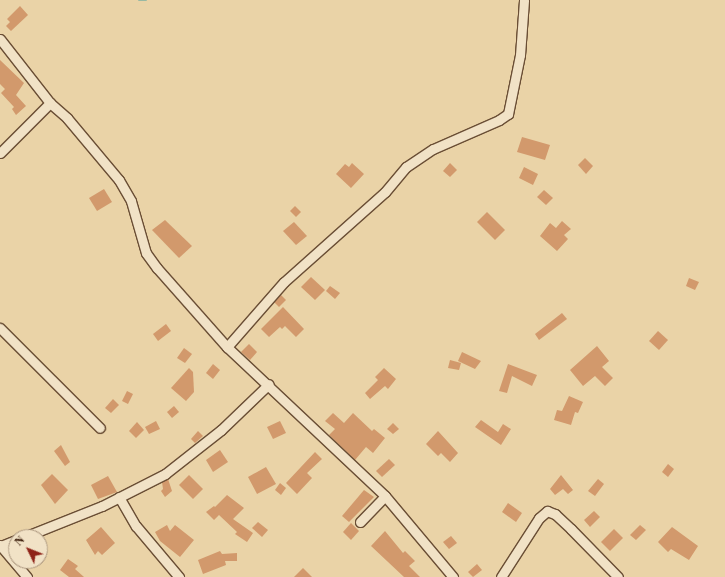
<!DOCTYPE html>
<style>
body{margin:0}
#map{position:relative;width:725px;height:577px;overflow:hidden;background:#ead3a7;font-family:"Libre Bodoni",serif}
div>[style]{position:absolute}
.stream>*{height:2.5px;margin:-1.25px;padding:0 1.25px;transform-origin:1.25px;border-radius:1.25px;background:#98b9a3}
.building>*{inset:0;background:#d2996c}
.roads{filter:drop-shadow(1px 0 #6a4e35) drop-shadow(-1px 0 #6a4e35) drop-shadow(0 1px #6a4e35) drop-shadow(0 -1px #6a4e35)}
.minor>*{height:9px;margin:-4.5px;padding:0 4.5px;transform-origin:4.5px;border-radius:4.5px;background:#f1e2c6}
span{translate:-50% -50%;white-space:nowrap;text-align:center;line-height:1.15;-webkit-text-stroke:3px #f1e2c6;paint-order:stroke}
.north{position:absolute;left:8px;top:529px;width:40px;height:40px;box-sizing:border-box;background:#f1e2c6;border:1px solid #aa957d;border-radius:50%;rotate:313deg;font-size:11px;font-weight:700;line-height:16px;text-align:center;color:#3f220f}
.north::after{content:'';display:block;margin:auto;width:14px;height:18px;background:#8f2418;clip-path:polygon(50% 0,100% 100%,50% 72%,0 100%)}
</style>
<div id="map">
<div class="stream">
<div style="left:139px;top:0;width:7px"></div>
</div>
<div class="building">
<div style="clip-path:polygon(20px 6px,28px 15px,11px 31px,6px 26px,10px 22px,7px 19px)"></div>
<div style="clip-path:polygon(0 60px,24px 83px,16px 95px,26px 106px,16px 115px,12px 109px,14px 107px,1px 93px,5px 89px,0 84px)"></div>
<div style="clip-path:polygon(522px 137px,550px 145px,545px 160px,517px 152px)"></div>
<div style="clip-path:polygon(585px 158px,593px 166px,586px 174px,578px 165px)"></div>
<div style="clip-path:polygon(352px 163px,364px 174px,351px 188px,336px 174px,345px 164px,349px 167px)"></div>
<div style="clip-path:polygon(450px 163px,457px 170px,450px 177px,443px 171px)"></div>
<div style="clip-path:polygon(524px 167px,538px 174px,533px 185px,519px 178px)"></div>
<div style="clip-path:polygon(104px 189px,112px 202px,97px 211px,89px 198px)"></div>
<div style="clip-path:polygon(544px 190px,553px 198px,546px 205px,537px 197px)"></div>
<div style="clip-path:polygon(295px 206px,301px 212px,296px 217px,290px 211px)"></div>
<div style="clip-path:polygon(487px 212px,505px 230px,495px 240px,477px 222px)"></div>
<div style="clip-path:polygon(165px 220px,192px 246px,179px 258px,152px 230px)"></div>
<div style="clip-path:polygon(562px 221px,571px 229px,564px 235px,568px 239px,557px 251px,540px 236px,550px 223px,556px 228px)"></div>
<div style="clip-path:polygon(294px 222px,307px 236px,296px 245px,283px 231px)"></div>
<div style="clip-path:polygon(311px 277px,325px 290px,315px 300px,301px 287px)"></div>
<div style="clip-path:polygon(689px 278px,699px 282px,695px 290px,686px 286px)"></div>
<div style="clip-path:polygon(330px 286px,340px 293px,335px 299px,326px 291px)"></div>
<div style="clip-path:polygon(281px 295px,286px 300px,279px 307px,274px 302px)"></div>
<div style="clip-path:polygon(283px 307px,304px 329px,296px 337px,285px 326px,282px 329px,280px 327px,269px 337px,261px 329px)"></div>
<div style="clip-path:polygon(562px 313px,567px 319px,539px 340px,535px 334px)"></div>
<div style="clip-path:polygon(166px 324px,171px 331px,158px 341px,153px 334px)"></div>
<div style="clip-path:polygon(658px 331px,668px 340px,659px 350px,649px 341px)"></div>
<div style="clip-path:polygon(249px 344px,257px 352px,250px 360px,241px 352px)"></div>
<div style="clip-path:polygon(597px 346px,609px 361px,602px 367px,613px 378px,605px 386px,595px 376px,583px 386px,570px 370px)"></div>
<div style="clip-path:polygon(184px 348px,192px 354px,185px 363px,177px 358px)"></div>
<div style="clip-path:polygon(462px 352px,481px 361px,475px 369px,458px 361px)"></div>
<div style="clip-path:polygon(450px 360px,461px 363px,459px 370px,448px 368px)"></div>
<div style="clip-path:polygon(213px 364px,220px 370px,213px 379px,206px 373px)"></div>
<div style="clip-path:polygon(508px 364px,537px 375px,532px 386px,512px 376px,507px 393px,499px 391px)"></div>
<div style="clip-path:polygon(189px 368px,193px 372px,194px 392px,186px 401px,171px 388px)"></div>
<div style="clip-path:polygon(384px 368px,396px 379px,388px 389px,385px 386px,370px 399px,365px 393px,378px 380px,375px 377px)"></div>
<div style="clip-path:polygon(127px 391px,133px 394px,128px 404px,122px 401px)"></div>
<div style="clip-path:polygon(569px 396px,583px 402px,578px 413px,575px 412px,571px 425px,554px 420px,557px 410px,562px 411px)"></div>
<div style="clip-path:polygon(113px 399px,119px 405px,111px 413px,105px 408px)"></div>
<div style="clip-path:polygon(174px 406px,179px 412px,172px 418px,167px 412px)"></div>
<div style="clip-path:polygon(333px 413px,344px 423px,353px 413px,372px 431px,374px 429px,385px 438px,373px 453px,366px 447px,355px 460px,329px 435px,335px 429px,325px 421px)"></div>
<div style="clip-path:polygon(481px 420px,498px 432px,503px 424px,511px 429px,501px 445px,475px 427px)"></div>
<div style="clip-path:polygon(156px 421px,160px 429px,149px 434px,145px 427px)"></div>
<div style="clip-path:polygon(280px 421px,286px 433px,273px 439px,267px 427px)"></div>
<div style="clip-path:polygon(137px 422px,144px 430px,136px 438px,129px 431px)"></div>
<div style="clip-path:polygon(393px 423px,399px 429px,393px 434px,387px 429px)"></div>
<div style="clip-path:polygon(198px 431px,203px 436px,195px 443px,191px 439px)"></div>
<div style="clip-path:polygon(438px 431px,458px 453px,450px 462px,441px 453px,438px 456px,426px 444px)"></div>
<div style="clip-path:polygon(61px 445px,70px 462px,65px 466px,54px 451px)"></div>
<div style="clip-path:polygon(220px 450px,228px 462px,213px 472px,206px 460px)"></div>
<div style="clip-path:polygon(315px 452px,322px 459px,307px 473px,312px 478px,297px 494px,286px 483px)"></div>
<div style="clip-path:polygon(389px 459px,395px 465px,382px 477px,376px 471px)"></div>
<div style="clip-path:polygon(668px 464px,674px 469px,668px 477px,662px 472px)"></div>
<div style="clip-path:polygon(266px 467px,276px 484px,257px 494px,248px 477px)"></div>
<div style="clip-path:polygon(52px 474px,68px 490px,55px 504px,41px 485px)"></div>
<div style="clip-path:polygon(189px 475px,203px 489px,193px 499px,179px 485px)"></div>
<div style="clip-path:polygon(561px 475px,573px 490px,568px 494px,563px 489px,555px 495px,550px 489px)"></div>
<div style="clip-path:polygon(108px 476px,117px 492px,98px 499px,91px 485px)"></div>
<div style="clip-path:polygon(168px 479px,172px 491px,165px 497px,161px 491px,163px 489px,162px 482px)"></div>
<div style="clip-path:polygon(598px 479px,604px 484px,595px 496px,588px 491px)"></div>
<div style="clip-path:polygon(280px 483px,286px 488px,281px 495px,275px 490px)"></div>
<div style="clip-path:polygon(364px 490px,374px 497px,349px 522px,342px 516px)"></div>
<div style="clip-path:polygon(227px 495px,244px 508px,233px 519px,253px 533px,247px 542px,235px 534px,237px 532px,219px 515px,214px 520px,206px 512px,214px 506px,215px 507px)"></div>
<div style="clip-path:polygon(508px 503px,522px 513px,516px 522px,502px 512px)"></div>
<div style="clip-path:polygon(594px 511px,600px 517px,590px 527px,584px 520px)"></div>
<div style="clip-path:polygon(258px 522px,268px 530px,262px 537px,252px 528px)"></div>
<div style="clip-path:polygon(351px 523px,359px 531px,351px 540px,343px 532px)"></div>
<div style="clip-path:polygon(167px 525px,170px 531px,175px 525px,194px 540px,180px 557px,160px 541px,155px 532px)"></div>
<div style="clip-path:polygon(640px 525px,646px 530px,636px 540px,630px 535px)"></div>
<div style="clip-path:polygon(101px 527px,115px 543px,102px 555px,98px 551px,95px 555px,86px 540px)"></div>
<div style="clip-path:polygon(672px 527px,698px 546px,689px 560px,671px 549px,668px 552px,658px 542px)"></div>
<div style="clip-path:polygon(614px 529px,623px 538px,610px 551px,601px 542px)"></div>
<div style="clip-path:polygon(385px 531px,403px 553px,405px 551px,415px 561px,409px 566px,420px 577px,404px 577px,371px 546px)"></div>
<div style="clip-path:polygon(451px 536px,457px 543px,449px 549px,443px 542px)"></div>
<div style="clip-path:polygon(220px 551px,222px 554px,237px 553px,237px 561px,225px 561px,226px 565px,203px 574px,198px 560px)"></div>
<div style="clip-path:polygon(68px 559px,78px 566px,75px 569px,84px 577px,69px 577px,60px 570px)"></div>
<div style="clip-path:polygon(477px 564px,482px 570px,473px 577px,468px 572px)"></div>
<div style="clip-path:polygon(303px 568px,312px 577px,294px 577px)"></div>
</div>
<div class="roads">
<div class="minor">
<div style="left:0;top:39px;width:81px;rotate:52deg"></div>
<div style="left:50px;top:103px;width:23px;rotate:41deg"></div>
<div style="left:67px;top:118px;width:81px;rotate:50deg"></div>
<div style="left:119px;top:180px;width:24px;rotate:60deg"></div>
<div style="left:131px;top:201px;width:54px;rotate:73.9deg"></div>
<div style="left:146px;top:253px;width:19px;rotate:54deg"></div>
<div style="left:157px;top:268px;width:106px;rotate:48.5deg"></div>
<div style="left:227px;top:347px;width:217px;rotate:43.3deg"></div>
<div style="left:385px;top:496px;width:106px;rotate:50deg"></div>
<div style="left:0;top:153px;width:71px;rotate:-45deg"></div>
<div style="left:0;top:328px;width:141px;rotate:45deg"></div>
<div style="left:227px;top:347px;width:86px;rotate:-48.8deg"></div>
<div style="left:284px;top:282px;width:135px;rotate:-41.7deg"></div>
<div style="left:385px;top:192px;width:33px;rotate:-50deg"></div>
<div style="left:406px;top:167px;width:32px;rotate:-34deg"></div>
<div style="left:433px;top:149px;width:72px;rotate:-23.7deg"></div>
<div style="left:499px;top:120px;width:11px;rotate:-34deg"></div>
<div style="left:508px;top:114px;width:60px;rotate:-78.5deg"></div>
<div style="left:520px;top:55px;width:55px;rotate:-85.8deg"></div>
<div style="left:119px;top:497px;width:34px;rotate:60deg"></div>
<div style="left:136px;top:526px;width:67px;rotate:49.9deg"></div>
<div style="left:360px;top:522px;width:36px;rotate:-46deg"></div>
<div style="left:24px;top:537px;width:84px;rotate:-21.7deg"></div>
<div style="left:102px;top:506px;width:71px;rotate:-26.9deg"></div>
<div style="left:165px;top:474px;width:71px;rotate:-38.2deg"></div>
<div style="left:221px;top:430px;width:66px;rotate:-43.8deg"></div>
<div style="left:0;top:545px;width:42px;rotate:49.8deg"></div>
<div style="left:1px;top:546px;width:16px;rotate:-22deg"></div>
<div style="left:501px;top:577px;width:70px;rotate:-57.2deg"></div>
<div style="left:539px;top:518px;width:11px;rotate:-41deg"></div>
<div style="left:547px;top:511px;width:9px;rotate:21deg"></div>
<div style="left:555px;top:514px;width:22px;rotate:43deg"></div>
<div style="left:571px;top:529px;width:67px;rotate:45.6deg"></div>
</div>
</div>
<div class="north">N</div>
</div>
